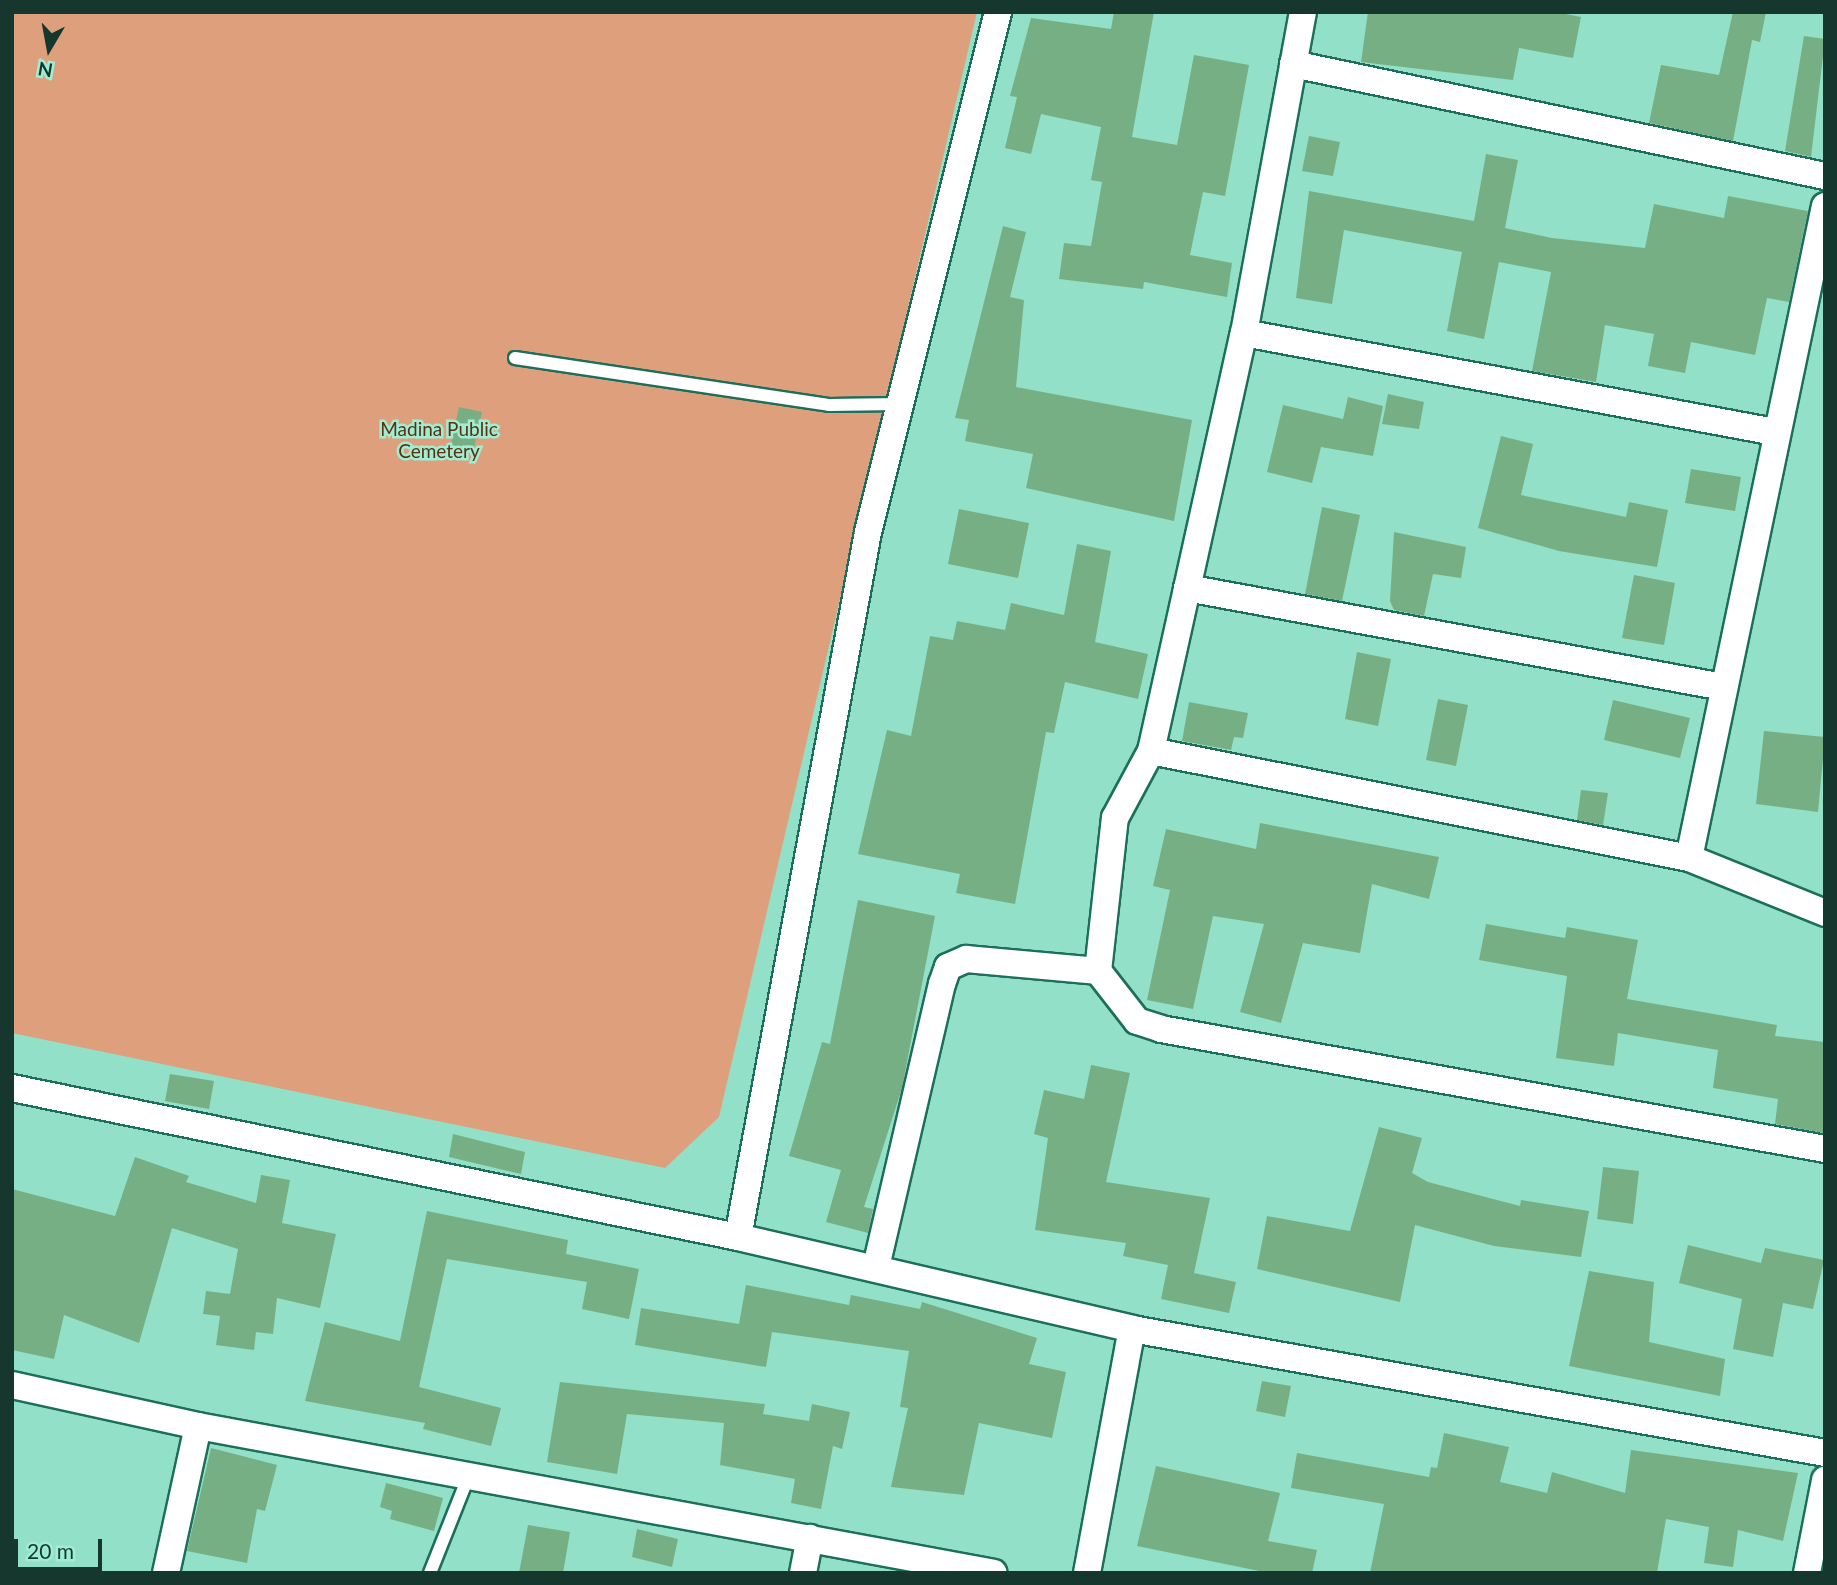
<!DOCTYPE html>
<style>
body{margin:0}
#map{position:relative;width:1837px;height:1585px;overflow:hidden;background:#92e0c7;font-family:Lato,sans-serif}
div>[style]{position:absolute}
.green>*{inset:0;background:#dea07c}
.building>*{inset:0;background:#77af85}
.roads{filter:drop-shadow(2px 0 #1c6f5a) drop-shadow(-2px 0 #1c6f5a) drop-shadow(0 2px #1c6f5a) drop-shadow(0 -2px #1c6f5a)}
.service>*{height:12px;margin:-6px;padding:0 6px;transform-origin:6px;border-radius:6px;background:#fff}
.minor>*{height:26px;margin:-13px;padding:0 13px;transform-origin:13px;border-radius:13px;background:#fff}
span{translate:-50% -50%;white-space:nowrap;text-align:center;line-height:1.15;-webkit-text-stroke:5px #9feed4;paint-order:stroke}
.park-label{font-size:19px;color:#5d2f10}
.frame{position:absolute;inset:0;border:14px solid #16372d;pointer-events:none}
.north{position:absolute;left:14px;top:14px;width:70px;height:70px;-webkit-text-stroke:5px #9feed4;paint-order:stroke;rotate:190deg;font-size:19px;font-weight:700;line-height:28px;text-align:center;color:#16372d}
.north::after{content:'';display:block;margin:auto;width:24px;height:32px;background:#16372d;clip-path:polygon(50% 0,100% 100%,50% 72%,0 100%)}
.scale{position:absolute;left:14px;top:1539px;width:88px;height:32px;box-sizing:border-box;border:4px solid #16372d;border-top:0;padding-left:9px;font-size:21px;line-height:24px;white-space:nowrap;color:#16372d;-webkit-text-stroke:5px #9feed4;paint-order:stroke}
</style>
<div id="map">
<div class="green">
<div style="clip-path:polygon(12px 12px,977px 12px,719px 1117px,665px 1168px,12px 1033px)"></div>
</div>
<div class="building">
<div style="clip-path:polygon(1114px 12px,1154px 12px,1132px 137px,1177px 145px,1194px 55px,1249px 65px,1225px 196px,1203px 192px,1190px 255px,1232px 263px,1227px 297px,1144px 282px,1143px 289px,1059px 279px,1064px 243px,1091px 246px,1102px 182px,1091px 180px,1101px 127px,1041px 114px,1031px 154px,1005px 148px,1017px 97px,1010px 96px,1031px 18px,1111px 29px)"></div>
<div style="clip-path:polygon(1368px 12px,1556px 12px,1581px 17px,1573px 58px,1519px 48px,1513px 80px,1361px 62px)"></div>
<div style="clip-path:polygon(1733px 12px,1766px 12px,1760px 42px,1752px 40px,1733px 141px,1649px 123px,1661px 65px,1719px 75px)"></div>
<div style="clip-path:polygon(1804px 36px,1825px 39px,1811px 157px,1785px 151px)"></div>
<div style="clip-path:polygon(1309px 136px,1340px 142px,1333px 176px,1302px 171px)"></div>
<div style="clip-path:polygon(1486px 154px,1518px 160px,1505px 228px,1552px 238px,1645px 248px,1654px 204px,1724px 218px,1728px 196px,1808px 211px,1789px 302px,1767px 298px,1755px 355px,1691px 342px,1685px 373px,1648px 366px,1654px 334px,1605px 325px,1596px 382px,1532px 371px,1551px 272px,1499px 262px,1484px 339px,1447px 331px,1462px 252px,1344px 230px,1332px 304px,1296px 298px,1309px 191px,1474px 221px)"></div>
<div style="clip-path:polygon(1003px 226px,1026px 232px,1010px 297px,1024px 300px,1016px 387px,1192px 420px,1174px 521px,1026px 488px,1033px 454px,965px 441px,969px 420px,955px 418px)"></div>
<div style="clip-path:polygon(1388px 394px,1424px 402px,1419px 429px,1382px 424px)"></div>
<div style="clip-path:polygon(1348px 397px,1383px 406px,1373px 456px,1321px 447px,1312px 483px,1267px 472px,1283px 405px,1343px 419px)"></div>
<div style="clip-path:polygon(459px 407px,482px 412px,473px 452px,450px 448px)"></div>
<div style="clip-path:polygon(1501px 436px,1533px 444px,1521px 495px,1626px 517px,1629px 502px,1668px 510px,1657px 567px,1559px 551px,1478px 528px)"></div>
<div style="clip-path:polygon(1691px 469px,1741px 477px,1735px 511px,1685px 503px)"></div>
<div style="clip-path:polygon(1322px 507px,1360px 515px,1342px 601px,1305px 594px)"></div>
<div style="clip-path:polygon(959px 509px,1029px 523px,1018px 578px,948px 564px)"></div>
<div style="clip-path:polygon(1394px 532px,1466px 547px,1461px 578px,1433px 574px,1424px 616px,1394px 610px,1390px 601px)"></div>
<div style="clip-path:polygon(1077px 544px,1111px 551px,1095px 642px,1148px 654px,1138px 699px,1065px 682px,1054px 733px,1046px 732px,1015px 904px,956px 893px,960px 874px,858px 854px,887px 730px,911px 736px,930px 636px,953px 640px,957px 621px,1005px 630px,1011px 603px,1064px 615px)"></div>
<div style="clip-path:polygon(1634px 575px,1675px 583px,1664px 645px,1622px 638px)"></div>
<div style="clip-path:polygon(1357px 652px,1391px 659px,1378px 726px,1345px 719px)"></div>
<div style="clip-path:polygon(1438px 699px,1468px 705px,1456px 766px,1426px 760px)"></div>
<div style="clip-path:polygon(1613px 700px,1690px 718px,1680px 758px,1604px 740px)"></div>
<div style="clip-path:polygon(1189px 702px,1248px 713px,1243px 738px,1234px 737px,1231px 750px,1182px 741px)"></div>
<div style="clip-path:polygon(1764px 731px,1825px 737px,1818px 812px,1756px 804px)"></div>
<div style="clip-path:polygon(1581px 790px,1608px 793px,1603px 825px,1577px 820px)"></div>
<div style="clip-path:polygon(1260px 823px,1439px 857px,1429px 899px,1372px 884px,1360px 953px,1303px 943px,1281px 1023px,1240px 1012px,1264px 924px,1213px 916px,1193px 1009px,1147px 1000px,1170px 890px,1153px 886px,1166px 829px,1256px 849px)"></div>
<div style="clip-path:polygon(858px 900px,935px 916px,902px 1088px,864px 1207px,873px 1209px,868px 1233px,826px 1222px,841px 1170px,789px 1156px,822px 1042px,830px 1044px)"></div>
<div style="clip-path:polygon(1486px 924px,1565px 938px,1567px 927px,1638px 940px,1627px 999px,1777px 1025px,1775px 1036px,1825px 1042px,1823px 1133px,1775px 1124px,1778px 1099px,1713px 1088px,1718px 1050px,1618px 1033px,1614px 1066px,1556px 1058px,1567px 976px,1479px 960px)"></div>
<div style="clip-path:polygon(1091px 1065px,1130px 1073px,1106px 1182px,1210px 1198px,1194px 1273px,1236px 1282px,1229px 1313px,1161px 1299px,1168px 1265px,1123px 1256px,1126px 1243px,1035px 1230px,1048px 1138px,1034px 1134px,1044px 1090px,1084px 1099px)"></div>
<div style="clip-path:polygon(170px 1074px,214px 1081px,209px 1109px,165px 1101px)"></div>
<div style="clip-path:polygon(1379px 1127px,1422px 1138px,1412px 1173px,1428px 1182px,1520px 1206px,1521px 1200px,1589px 1211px,1581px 1257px,1494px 1246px,1415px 1225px,1400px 1302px,1257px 1269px,1267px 1216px,1350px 1231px)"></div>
<div style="clip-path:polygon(453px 1134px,525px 1152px,521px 1174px,449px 1157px)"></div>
<div style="clip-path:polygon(135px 1157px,189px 1176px,186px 1182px,256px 1203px,261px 1175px,290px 1180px,282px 1223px,336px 1234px,320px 1308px,277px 1298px,273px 1334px,256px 1332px,254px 1350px,216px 1345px,220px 1316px,203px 1314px,206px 1291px,230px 1294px,238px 1249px,172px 1228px,139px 1343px,64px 1315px,54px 1359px,12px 1350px,12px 1189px,115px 1216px)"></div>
<div style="clip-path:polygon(1603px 1167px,1639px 1171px,1633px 1224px,1597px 1219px)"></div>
<div style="clip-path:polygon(427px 1211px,568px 1240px,566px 1254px,639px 1269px,629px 1319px,582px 1309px,587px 1282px,447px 1259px,419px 1387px,501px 1408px,491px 1446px,423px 1429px,425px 1423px,305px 1401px,325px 1322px,400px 1341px)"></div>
<div style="clip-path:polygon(1688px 1245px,1761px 1263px,1765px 1248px,1824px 1260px,1813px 1309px,1783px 1303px,1773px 1357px,1733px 1349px,1742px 1299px,1679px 1283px)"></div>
<div style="clip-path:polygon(1589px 1271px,1654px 1282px,1649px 1342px,1725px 1359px,1720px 1396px,1569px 1366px)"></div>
<div style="clip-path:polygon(746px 1285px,849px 1305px,851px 1295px,920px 1309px,922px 1302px,1037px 1338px,1029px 1364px,1066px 1372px,1052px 1438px,979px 1423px,964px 1495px,891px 1487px,908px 1408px,900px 1407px,909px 1351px,772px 1332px,766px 1367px,635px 1345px,641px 1308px,739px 1324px)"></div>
<div style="clip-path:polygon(1262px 1381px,1291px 1386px,1285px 1417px,1256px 1411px)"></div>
<div style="clip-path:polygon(560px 1382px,765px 1404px,763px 1414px,809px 1421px,812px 1404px,850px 1412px,842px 1449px,833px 1446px,821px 1509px,791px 1503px,795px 1479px,720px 1465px,724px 1423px,627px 1414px,617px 1474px,547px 1462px)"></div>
<div style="clip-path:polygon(1444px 1433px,1509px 1447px,1500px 1482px,1547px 1493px,1552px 1472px,1625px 1493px,1631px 1450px,1798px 1473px,1783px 1541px,1738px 1530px,1733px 1567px,1704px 1563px,1709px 1527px,1666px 1519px,1657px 1573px,1370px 1573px,1384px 1504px,1291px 1488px,1297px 1453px,1429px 1477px,1431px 1467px,1437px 1468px)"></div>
<div style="clip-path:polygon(211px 1448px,277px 1465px,265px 1511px,257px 1509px,247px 1563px,187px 1551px)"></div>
<div style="clip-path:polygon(1156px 1466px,1280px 1493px,1268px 1541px,1317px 1550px,1312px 1573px,1269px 1573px,1137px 1546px)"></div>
<div style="clip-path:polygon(386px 1483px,443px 1498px,434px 1531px,390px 1519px,392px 1511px,380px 1507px)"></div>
<div style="clip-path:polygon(528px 1525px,570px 1532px,563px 1573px,519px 1573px)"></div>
<div style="clip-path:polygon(637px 1529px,678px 1539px,672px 1567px,632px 1557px)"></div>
</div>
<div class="roads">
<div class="service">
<div style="left:515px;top:358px;width:317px;rotate:8.5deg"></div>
<div style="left:829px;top:405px;width:70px;rotate:-0.8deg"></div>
<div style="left:430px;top:1573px;width:105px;rotate:-68.3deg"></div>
</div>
<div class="minor">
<div style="left:1293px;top:64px;width:544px;rotate:11.89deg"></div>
<div style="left:1244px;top:333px;width:540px;rotate:10.56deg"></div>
<div style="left:1187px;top:588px;width:545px;rotate:10.46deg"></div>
<div style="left:1151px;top:751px;width:549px;rotate:11.25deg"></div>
<div style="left:1689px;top:858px;width:147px;rotate:22deg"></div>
<div style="left:1689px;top:858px;width:666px;rotate:-78.22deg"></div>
<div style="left:1098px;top:971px;width:154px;rotate:-83.7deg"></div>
<div style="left:1115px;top:818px;width:76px;rotate:-61.8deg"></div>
<div style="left:1151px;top:751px;width:428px;rotate:-77.5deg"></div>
<div style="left:1244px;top:333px;width:326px;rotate:-79.6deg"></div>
<div style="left:12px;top:1088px;width:741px;rotate:11.6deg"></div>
<div style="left:738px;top:1237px;width:405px;rotate:13.1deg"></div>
<div style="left:1132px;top:1329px;width:704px;rotate:10.14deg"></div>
<div style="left:738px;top:1237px;width:717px;rotate:-79.55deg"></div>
<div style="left:868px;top:532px;width:536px;rotate:-75.96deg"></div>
<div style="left:876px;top:1267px;width:291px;rotate:-76.9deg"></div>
<div style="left:942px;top:984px;width:18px;rotate:-71deg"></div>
<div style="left:948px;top:967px;width:20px;rotate:-24deg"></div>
<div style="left:966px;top:959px;width:133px;rotate:5.2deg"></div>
<div style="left:1098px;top:971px;width:63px;rotate:52deg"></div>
<div style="left:1137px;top:1021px;width:25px;rotate:18deg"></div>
<div style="left:1161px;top:1029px;width:675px;rotate:10.24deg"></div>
<div style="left:12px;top:1385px;width:190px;rotate:12.4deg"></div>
<div style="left:198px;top:1426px;width:809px;rotate:10.46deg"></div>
<div style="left:166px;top:1573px;width:150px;rotate:-77.7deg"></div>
<div style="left:803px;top:1573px;width:36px;rotate:-79deg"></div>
<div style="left:1087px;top:1573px;width:248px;rotate:-79.6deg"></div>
<div style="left:1807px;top:1573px;width:95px;rotate:-79deg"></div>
</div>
</div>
<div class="park-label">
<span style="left:439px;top:440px">Madina Public<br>Cemetery</span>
</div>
<div class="frame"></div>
<div class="north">N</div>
<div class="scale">20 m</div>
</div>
